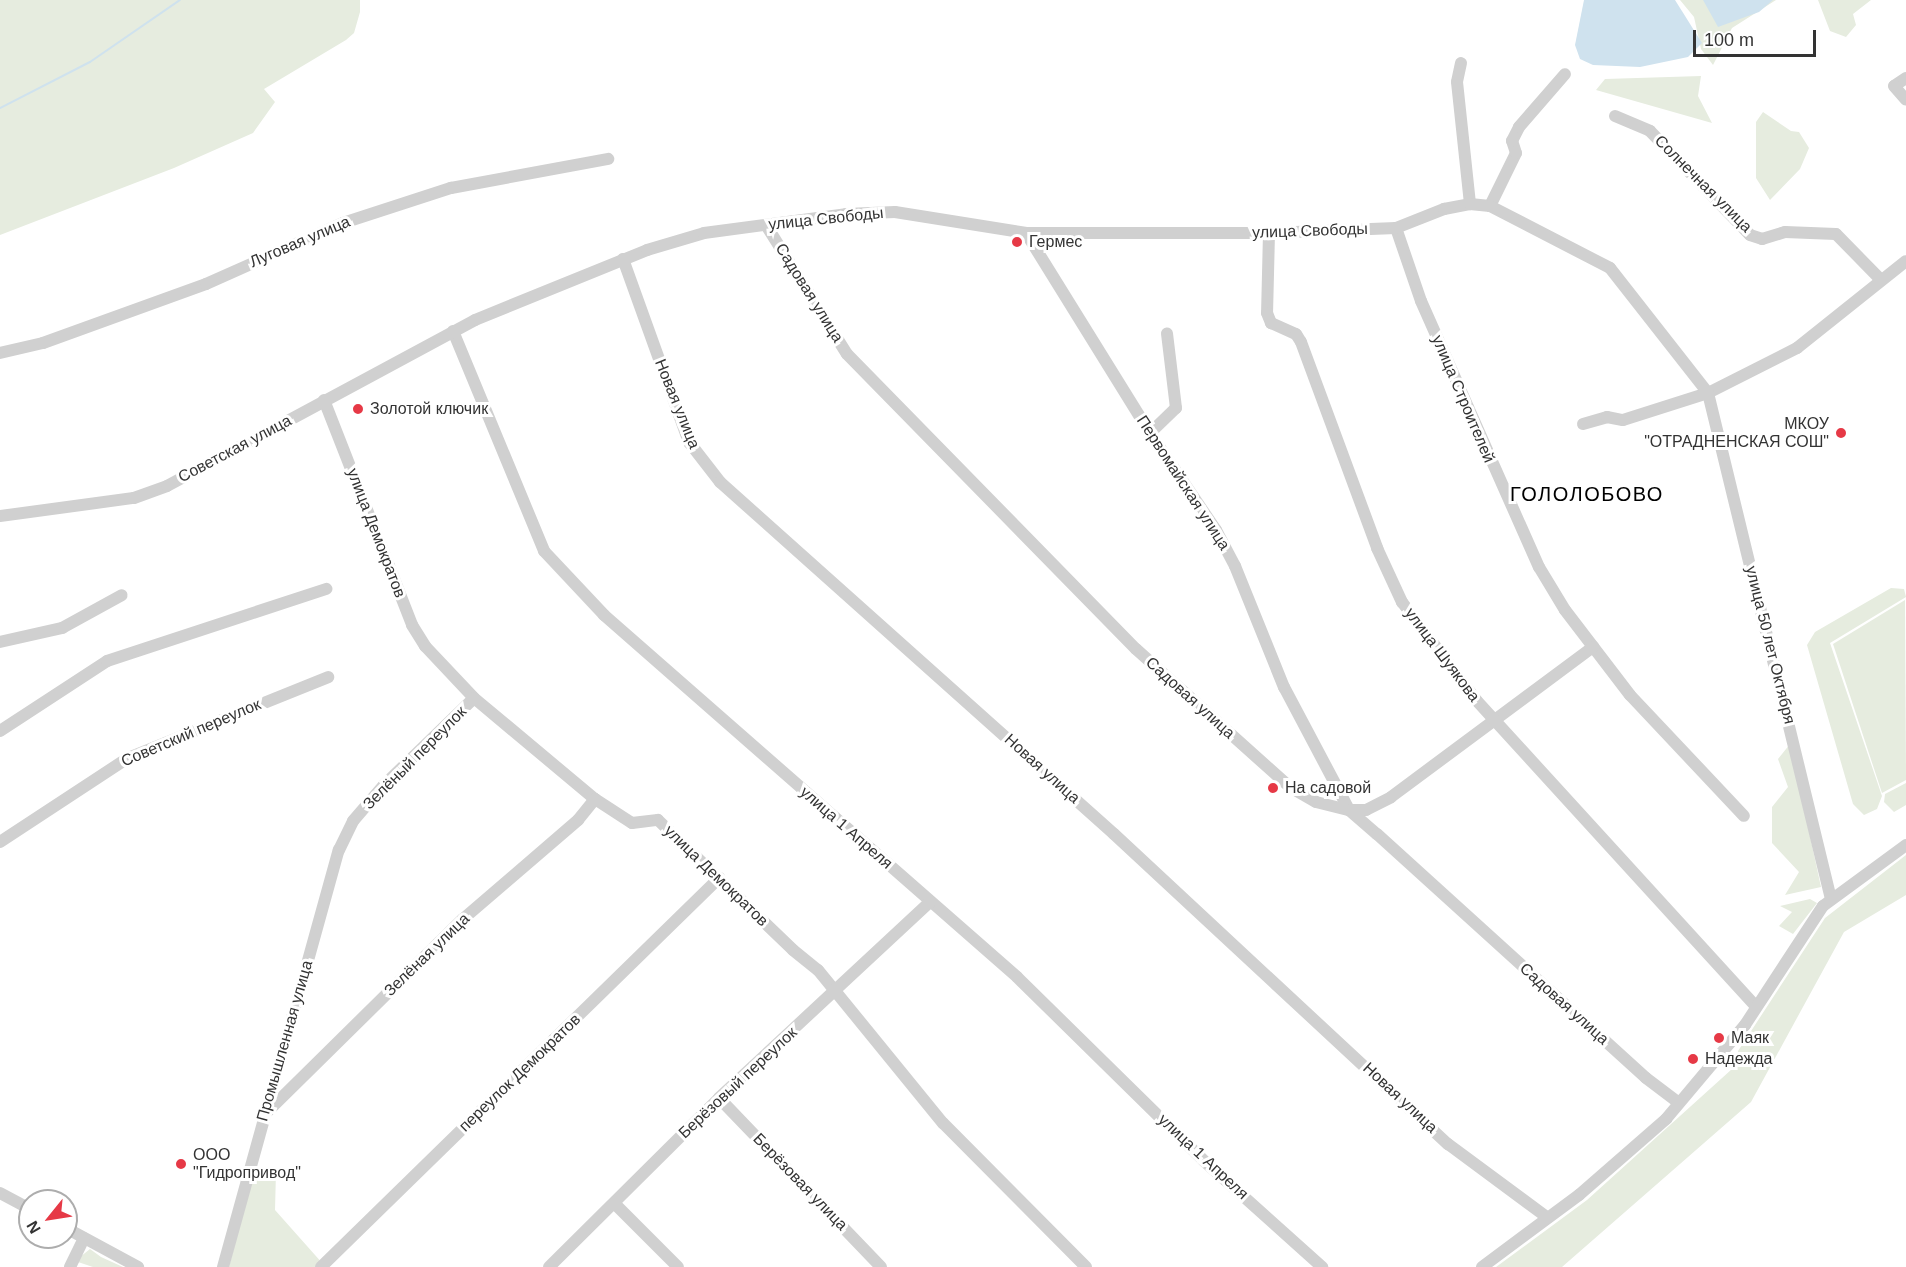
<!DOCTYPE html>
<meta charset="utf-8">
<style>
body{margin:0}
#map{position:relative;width:1906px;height:1267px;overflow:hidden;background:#fff;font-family:Arial,sans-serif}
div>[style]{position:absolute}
.green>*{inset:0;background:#e6ecdf}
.water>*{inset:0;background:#cfe2ee}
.stream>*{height:2px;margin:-1px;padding:0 1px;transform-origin:1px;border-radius:1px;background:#cfe2ee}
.minor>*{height:12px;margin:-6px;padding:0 6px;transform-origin:6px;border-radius:6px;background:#d0d0d0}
.dots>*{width:16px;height:16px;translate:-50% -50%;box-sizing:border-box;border:3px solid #fff;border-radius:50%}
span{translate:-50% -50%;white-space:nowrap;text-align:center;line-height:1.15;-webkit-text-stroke:6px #fff;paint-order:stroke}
.street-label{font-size:16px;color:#333}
.poi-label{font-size:16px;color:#333}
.left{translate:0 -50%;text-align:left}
.right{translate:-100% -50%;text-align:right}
.quarter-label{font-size:20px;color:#000;letter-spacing:1.5px}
.north{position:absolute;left:18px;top:1189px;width:60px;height:60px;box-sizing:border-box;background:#fff;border:2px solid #adadad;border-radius:50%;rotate:240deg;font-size:16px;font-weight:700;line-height:24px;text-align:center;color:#333}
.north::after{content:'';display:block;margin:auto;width:21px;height:27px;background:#e63946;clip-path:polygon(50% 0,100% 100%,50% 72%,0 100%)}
.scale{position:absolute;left:1693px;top:30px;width:123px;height:27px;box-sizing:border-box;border:3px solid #333;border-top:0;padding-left:8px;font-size:18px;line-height:21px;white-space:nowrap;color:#333;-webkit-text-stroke:4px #fff;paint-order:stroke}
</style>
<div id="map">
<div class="green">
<div style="clip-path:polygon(0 0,360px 0,360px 12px,354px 33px,346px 40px,264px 89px,275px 102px,253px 133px,174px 168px,0 235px)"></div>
<div style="clip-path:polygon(1680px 0,1776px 0,1732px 28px,1713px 65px,1701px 49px,1694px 17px)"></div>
<div style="clip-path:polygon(1818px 0,1871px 0,1853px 14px,1856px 25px,1846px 37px,1830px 31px)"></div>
<div style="clip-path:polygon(1701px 76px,1698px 96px,1712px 123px,1596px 90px,1605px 79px)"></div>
<div style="clip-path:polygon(1763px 112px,1791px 131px,1799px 132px,1809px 148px,1800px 169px,1770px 200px,1756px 178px,1756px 122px)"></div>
<div style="clip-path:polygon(1891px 588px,1904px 589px,1906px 597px,1830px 643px,1882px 796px,1877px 809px,1864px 815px,1853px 804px,1807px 645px,1815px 632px)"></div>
<div style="clip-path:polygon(1905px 600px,1906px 780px,1882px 793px,1833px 644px)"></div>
<div style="clip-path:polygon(1790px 744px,1821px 887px,1785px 895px,1799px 872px,1772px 843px,1772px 807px,1788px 787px,1778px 759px)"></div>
<div style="clip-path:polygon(1906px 783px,1906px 805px,1894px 812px,1884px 802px,1885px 794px)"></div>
<div style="clip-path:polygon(1906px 855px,1906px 895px,1844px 932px,1751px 1102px,1562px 1267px,1496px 1267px,1587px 1200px,1732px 1069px,1739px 1061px,1738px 1051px,1825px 918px)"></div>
<div style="clip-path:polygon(1810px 899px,1817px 903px,1793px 934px,1779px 926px,1792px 912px,1780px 906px)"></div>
<div style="clip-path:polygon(254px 1168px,276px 1172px,275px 1210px,323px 1264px,319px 1267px,229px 1267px)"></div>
<div style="clip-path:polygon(90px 1249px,101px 1257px,123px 1267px,93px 1267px,75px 1261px)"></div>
</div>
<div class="water">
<div style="clip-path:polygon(1584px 0,1675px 0,1702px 43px,1688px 57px,1640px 67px,1593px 65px,1580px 59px,1575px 45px)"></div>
<div style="clip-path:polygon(1703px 0,1773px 0,1759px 12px,1718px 27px)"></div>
</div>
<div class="stream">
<div style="left:0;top:108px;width:101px;rotate:-27.1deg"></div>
<div style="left:90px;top:62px;width:109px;rotate:-34.6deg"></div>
</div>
<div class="minor">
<div style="left:1461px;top:63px;width:19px;rotate:102deg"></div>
<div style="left:1457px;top:82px;width:123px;rotate:83.9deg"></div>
<div style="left:1906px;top:78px;width:14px;rotate:146deg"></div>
<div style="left:1894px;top:86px;width:18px;rotate:49deg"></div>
<div style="left:1615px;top:116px;width:38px;rotate:23deg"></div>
<div style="left:1650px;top:131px;width:144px;rotate:46.1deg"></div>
<div style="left:1750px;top:235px;width:13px;rotate:18deg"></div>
<div style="left:1762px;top:239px;width:24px;rotate:-17deg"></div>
<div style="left:1785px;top:232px;width:51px;rotate:2.2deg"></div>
<div style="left:1836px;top:234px;width:64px;rotate:45.6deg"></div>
<div style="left:1490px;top:206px;width:59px;rotate:-63.9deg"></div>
<div style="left:1516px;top:153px;width:13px;rotate:-108deg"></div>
<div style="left:1512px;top:141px;width:16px;rotate:-63deg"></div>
<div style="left:1519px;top:127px;width:70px;rotate:-49deg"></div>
<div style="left:766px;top:225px;width:152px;rotate:57.9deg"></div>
<div style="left:847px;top:354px;width:413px;rotate:45.6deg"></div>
<div style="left:1136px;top:649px;width:207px;rotate:41.9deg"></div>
<div style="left:1290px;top:787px;width:30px;rotate:30deg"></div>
<div style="left:1316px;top:802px;width:34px;rotate:14deg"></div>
<div style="left:1349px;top:810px;width:37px;rotate:41deg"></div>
<div style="left:1377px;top:834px;width:363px;rotate:42.2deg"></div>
<div style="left:1646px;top:1078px;width:41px;rotate:37.1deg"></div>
<div style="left:1396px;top:228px;width:77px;rotate:71.1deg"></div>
<div style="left:1421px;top:301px;width:291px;rotate:66.1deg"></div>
<div style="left:1539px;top:567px;width:50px;rotate:58.8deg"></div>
<div style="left:1565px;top:610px;width:107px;rotate:52.6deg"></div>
<div style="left:1630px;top:695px;width:166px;rotate:46.7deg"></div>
<div style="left:1026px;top:233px;width:235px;rotate:58.2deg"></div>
<div style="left:1150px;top:433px;width:117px;rotate:55.8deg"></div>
<div style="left:1216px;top:530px;width:41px;rotate:62.2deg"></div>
<div style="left:1235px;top:566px;width:131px;rotate:68deg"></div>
<div style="left:1284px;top:687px;width:139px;rotate:62.1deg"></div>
<div style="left:1349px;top:810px;width:17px"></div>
<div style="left:1366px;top:810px;width:28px;rotate:-27deg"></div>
<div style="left:1391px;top:797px;width:252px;rotate:-36.6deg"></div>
<div style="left:1269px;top:233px;width:80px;rotate:91.4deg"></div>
<div style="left:1267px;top:313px;width:11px;rotate:68deg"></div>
<div style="left:1271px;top:323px;width:27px;rotate:24deg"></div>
<div style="left:1296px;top:334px;width:9px;rotate:58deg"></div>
<div style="left:1301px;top:342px;width:220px;rotate:69.7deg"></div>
<div style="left:1377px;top:548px;width:60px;rotate:65.2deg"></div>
<div style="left:1402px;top:602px;width:124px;rotate:52.9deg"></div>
<div style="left:1477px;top:701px;width:414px;rotate:47.6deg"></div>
<div style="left:623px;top:259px;width:195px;rotate:70.2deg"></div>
<div style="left:689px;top:442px;width:51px;rotate:52.2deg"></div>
<div style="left:720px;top:482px;width:528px;rotate:41.78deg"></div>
<div style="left:1114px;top:834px;width:456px;rotate:42.9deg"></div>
<div style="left:1448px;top:1144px;width:124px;rotate:36.5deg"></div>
<div style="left:453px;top:331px;width:238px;rotate:67.5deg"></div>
<div style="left:544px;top:551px;width:88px;rotate:46.8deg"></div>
<div style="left:604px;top:615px;width:549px;rotate:41.23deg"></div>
<div style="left:1017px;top:977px;width:262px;rotate:44.5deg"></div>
<div style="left:1204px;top:1161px;width:159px;rotate:41.9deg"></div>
<div style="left:0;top:353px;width:44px;rotate:-13.1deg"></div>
<div style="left:43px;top:343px;width:173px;rotate:-19.9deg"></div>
<div style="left:206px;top:284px;width:150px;rotate:-24deg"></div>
<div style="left:343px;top:223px;width:114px;rotate:-18deg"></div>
<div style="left:451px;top:188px;width:160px;rotate:-10.5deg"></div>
<div style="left:324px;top:400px;width:242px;rotate:68.6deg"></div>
<div style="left:412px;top:625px;width:25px;rotate:58deg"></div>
<div style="left:425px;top:646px;width:71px;rotate:46.7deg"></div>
<div style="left:474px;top:698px;width:158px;rotate:39.9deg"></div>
<div style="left:595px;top:799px;width:44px;rotate:33deg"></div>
<div style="left:632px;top:823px;width:26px;rotate:-7deg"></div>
<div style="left:658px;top:820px;width:187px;rotate:43.9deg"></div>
<div style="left:793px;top:950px;width:32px;rotate:39deg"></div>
<div style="left:818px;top:970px;width:198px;rotate:50.8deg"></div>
<div style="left:943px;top:1123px;width:203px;rotate:45.2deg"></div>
<div style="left:1583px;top:424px;width:25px;rotate:-16deg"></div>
<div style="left:1607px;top:417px;width:16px;rotate:11deg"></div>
<div style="left:1623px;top:420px;width:89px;rotate:-17.6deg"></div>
<div style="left:1708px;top:393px;width:100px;rotate:-26.8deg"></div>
<div style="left:1797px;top:348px;width:139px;rotate:-38.6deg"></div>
<div style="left:1150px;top:433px;width:36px;rotate:-44deg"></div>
<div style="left:1176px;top:408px;width:75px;rotate:-96.9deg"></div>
<div style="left:0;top:516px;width:135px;rotate:-7.7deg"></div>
<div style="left:134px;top:498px;width:35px;rotate:-20deg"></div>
<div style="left:167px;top:486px;width:350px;rotate:-28.3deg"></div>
<div style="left:475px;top:320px;width:186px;rotate:-22.1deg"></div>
<div style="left:647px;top:250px;width:59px;rotate:-16.6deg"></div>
<div style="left:704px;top:233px;width:143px;rotate:-7.6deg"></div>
<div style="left:846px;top:214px;width:49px;rotate:-2.3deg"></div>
<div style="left:895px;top:212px;width:133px;rotate:9.1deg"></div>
<div style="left:1026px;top:233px;width:243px"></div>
<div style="left:1269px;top:233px;width:127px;rotate:-2.3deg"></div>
<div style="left:1396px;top:228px;width:52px;rotate:-21.6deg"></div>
<div style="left:1444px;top:209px;width:26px;rotate:-11deg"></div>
<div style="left:1470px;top:204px;width:20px;rotate:6deg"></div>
<div style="left:1490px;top:206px;width:135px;rotate:27.3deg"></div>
<div style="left:1610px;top:268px;width:159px;rotate:51.9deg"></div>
<div style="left:1708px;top:393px;width:521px;rotate:76.34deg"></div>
<div style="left:0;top:642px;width:64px;rotate:-12.7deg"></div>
<div style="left:62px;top:628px;width:68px;rotate:-28.8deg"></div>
<div style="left:0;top:731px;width:128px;rotate:-33.2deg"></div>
<div style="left:107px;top:661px;width:231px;rotate:-18.2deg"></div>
<div style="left:0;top:842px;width:153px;rotate:-33.3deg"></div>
<div style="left:128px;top:758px;width:216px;rotate:-22deg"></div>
<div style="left:719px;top:1098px;width:234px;rotate:46.2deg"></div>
<div style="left:264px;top:1115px;width:279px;rotate:-44.6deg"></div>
<div style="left:463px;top:919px;width:152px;rotate:-40.7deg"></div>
<div style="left:578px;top:820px;width:27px;rotate:-51deg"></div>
<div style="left:0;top:1193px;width:34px;rotate:28deg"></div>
<div style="left:615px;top:1204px;width:89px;rotate:45deg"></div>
<div style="left:66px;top:1228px;width:82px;rotate:28.4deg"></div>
<div style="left:70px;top:1267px;width:32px;rotate:-64deg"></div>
<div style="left:223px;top:1267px;width:433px;rotate:-74.5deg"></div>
<div style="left:339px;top:850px;width:32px;rotate:-64deg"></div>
<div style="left:353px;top:821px;width:48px;rotate:-49.3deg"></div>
<div style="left:384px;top:785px;width:125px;rotate:-44deg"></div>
<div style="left:321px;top:1267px;width:557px;rotate:-44.34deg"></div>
<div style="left:549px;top:1267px;width:240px;rotate:-44.8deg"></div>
<div style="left:719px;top:1098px;width:288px;rotate:-42.9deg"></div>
<div style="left:1482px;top:1267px;width:121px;rotate:-36.6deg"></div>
<div style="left:1579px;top:1195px;width:116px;rotate:-41.1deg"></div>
<div style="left:1666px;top:1119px;width:123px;rotate:-50deg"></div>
<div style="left:1745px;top:1025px;width:142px;rotate:-56.8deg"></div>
<div style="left:1823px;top:906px;width:103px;rotate:-36.3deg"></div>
</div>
<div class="dots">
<div style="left:1017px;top:242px;background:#e63946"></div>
<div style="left:358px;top:409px;background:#e63946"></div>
<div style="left:1841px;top:433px;background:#e63946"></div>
<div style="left:1273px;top:788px;background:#e63946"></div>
<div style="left:1719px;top:1038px;background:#e63946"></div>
<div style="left:1693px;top:1059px;background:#e63946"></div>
<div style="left:181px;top:1164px;background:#e63946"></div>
</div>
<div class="street-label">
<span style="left:1703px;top:184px;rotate:45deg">Солнечная улица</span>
<span style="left:826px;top:219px;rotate:-6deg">улица Свободы</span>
<span style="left:1310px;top:231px;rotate:-2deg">улица Свободы</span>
<span style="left:300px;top:242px;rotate:-23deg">Луговая улица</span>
<span style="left:809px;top:293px;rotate:58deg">Садовая улица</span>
<span style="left:1463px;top:399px;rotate:67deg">улица Строителей</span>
<span style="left:677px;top:404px;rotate:68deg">Новая улица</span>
<span style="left:235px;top:449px;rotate:-28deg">Советская улица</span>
<span style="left:1183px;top:483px;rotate:57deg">Первомайская улица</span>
<span style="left:376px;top:533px;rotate:69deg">улица Демократов</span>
<span style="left:1770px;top:645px;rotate:76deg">улица 50 лет Октября</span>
<span style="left:1442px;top:655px;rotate:53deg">улица Шуякова</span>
<span style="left:1190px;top:698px;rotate:42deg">Садовая улица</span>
<span style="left:191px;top:733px;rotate:-23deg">Советский переулок</span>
<span style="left:415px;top:758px;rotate:-45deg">Зелёный переулок</span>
<span style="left:1042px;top:769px;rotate:42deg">Новая улица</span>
<span style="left:846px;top:828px;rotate:41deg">улица 1 Апреля</span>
<span style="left:716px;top:876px;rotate:44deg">улица Демократов</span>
<span style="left:427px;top:955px;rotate:-44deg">Зелёная улица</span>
<span style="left:1564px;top:1004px;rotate:42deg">Садовая улица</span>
<span style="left:285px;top:1041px;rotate:-74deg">Промышленная улица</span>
<span style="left:520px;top:1073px;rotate:-44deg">переулок Демократов</span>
<span style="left:738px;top:1083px;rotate:-43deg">Берёзовый переулок</span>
<span style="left:1400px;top:1098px;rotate:43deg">Новая улица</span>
<span style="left:1203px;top:1157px;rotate:43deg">улица 1 Апреля</span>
<span style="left:800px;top:1182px;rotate:46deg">Берёзовая улица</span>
</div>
<div class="poi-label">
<span class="left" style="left:1029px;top:242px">Гермес</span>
<span class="left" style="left:370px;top:409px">Золотой ключик</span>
<span class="right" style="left:1829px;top:433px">МКОУ<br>"ОТРАДНЕНСКАЯ СОШ"</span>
<span class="left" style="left:1285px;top:788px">На садовой</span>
<span class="left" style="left:1731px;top:1038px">Маяк</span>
<span class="left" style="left:1705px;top:1059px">Надежда</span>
<span class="left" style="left:193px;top:1164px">ООО<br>"Гидропривод"</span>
</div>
<div class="quarter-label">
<span style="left:1587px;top:494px">ГОЛОЛОБОВО</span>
</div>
<div class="north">N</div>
<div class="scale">100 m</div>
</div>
